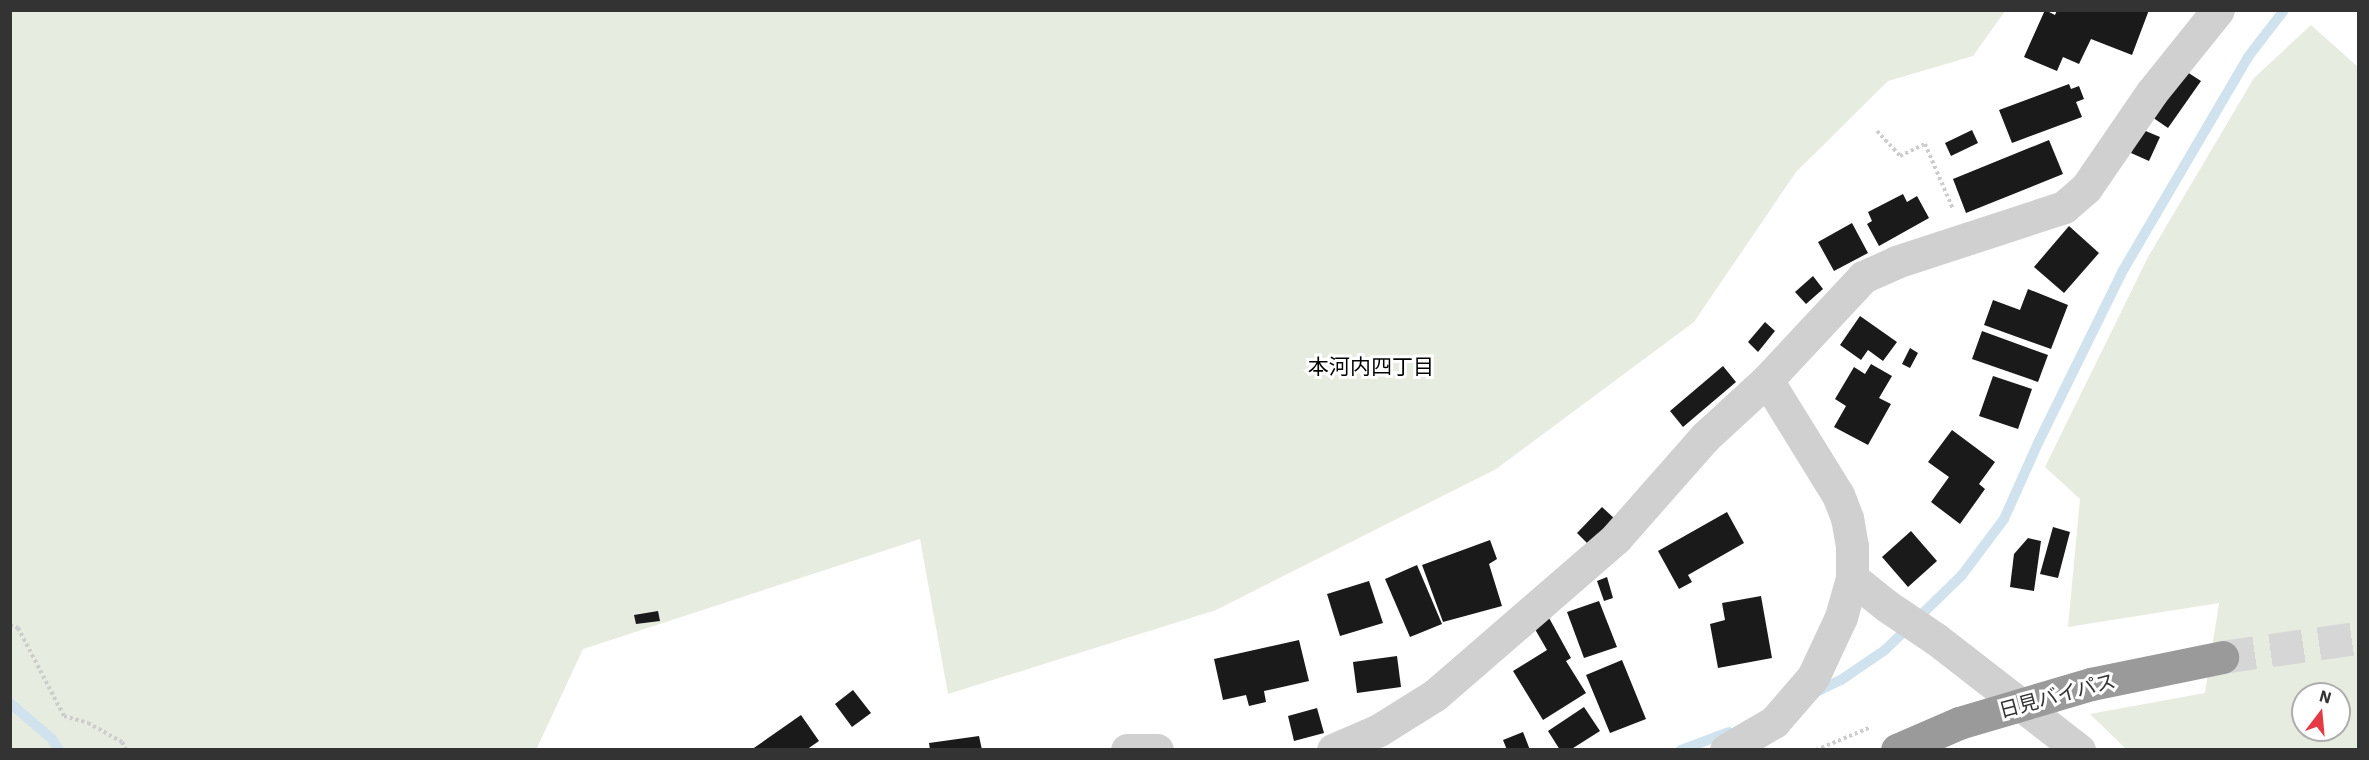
<!DOCTYPE html>
<meta charset="utf-8">
<style>
body{margin:0}
#map{position:relative;width:2369px;height:760px;overflow:hidden;background:#fff;font-family:"IBM Plex Sans","Noto Sans JP",sans-serif}
div>[style]{position:absolute}
.green>*{inset:0;background:#e6ecdf}
.stream>*{height:10px;margin:-5px;padding:0 5px;transform-origin:5px;border-radius:5px;background:#cfe2ee}
.building>*{inset:0;background:#1a1a1a}
.highway-tunnel>*{height:33px;margin-top:-16.5px;transform-origin:0;background:repeating-linear-gradient(90deg,#d6d6d6 0 33px,transparent 0 49px)}
.path>*{height:4px;margin-top:-2px;transform-origin:0;background:repeating-linear-gradient(90deg,#cdcdcd 0 3px,transparent 0 6px)}
.minor>*{height:33px;margin:-16.5px;padding:0 16.5px;transform-origin:16.5px;border-radius:16.5px;background:#d0d0d0}
.highway>*{height:33px;margin:-16.5px;padding:0 16.5px;transform-origin:16.5px;border-radius:16.5px;background:#9a9a9a}
.highway-bridge>*{height:33px;margin:-16.5px;padding:0 16.5px;transform-origin:16.5px;border-radius:16.5px;background:#9a9a9a}
span{translate:-50% -50%;white-space:nowrap;text-align:center;line-height:1.15;-webkit-text-stroke:6px #fff;paint-order:stroke}
.street-label{font-size:20px;color:#333}
.neighbourhood-label{font-size:21px;color:#000}
.frame{position:absolute;inset:0;border:12px solid #333;pointer-events:none}
.north{position:absolute;left:2291px;top:682px;width:60px;height:60px;box-sizing:border-box;background:#fff;border:2px solid #adadad;border-radius:50%;rotate:16deg;font-size:16px;font-weight:700;line-height:24px;text-align:center;color:#333}
.north::after{content:'';display:block;margin:auto;width:21px;height:27px;background:#e63946;clip-path:polygon(50% 0,100% 100%,50% 72%,0 100%)}
</style>
<div id="map">
<div class="green">
<div style="clip-path:polygon(10px 11px,2005px 11px,1973px 56px,1888px 81px,1796px 172px,1694px 322px,1496px 469px,1216px 610px,948px 694px,920px 539px,583px 649px,536px 750px,11px 749px)"></div>
<div style="clip-path:polygon(evenodd,2311px 25px,2358px 67px,2358px 749px,2126px 749px,2090px 714px,2205px 693px,2219px 603px,2068px 627px,2080px 499px,2045px 467px,2148px 257px,2254px 78px,2311px 25px,2303px 694px,2339px 694px,2339px 730px,2303px 730px,2303px 694px)"></div>
</div>
<div class="stream">
<div style="left:1814px;top:693px;width:30px;rotate:-26deg"></div>
<div style="left:1841px;top:680px;width:53px;rotate:-34.3deg"></div>
<div style="left:1885px;top:650px;width:107px;rotate:-44.2deg"></div>
<div style="left:1962px;top:575px;width:70px;rotate:-53.1deg"></div>
<div style="left:2004px;top:519px;width:83px;rotate:-65.9deg"></div>
<div style="left:2038px;top:443px;width:191px;rotate:-63.8deg"></div>
<div style="left:2122px;top:272px;width:249px;rotate:-59.6deg"></div>
<div style="left:2248px;top:57px;width:59px;rotate:-52.5deg"></div>
<div style="left:10px;top:703px;width:55px;rotate:40.6deg"></div>
<div style="left:52px;top:739px;width:13px;rotate:58deg"></div>
<div style="left:1681px;top:750px;width:51px;rotate:-20.6deg"></div>
</div>
<div class="building">
<div style="clip-path:polygon(2045px 10px,2055px 15px,2057px 10px,2149px 10px,2132px 55px,2091px 39px,2079px 64px,2063px 57px,2057px 71px,2024px 57px)"></div>
<div style="clip-path:polygon(2184px 70px,2201px 81px,2168px 128px,2152px 117px)"></div>
<div style="clip-path:polygon(2069px 84px,2071px 89px,2079px 86px,2084px 99px,2076px 102px,2082px 117px,2012px 143px,1999px 110px)"></div>
<div style="clip-path:polygon(2141px 129px,2160px 137px,2149px 161px,2131px 153px)"></div>
<div style="clip-path:polygon(1972px 130px,1978px 143px,1951px 156px,1945px 143px)"></div>
<div style="clip-path:polygon(2049px 140px,2063px 174px,1966px 213px,1953px 179px)"></div>
<div style="clip-path:polygon(1903px 194px,1907px 202px,1917px 196px,1929px 218px,1879px 246px,1867px 224px,1872px 221px,1868px 212px)"></div>
<div style="clip-path:polygon(1852px 223px,1868px 253px,1834px 271px,1818px 242px)"></div>
<div style="clip-path:polygon(2069px 226px,2099px 253px,2064px 293px,2034px 267px)"></div>
<div style="clip-path:polygon(1813px 276px,1823px 289px,1806px 304px,1795px 292px)"></div>
<div style="clip-path:polygon(2028px 289px,2068px 305px,2051px 349px,1984px 325px,1993px 300px,2020px 310px)"></div>
<div style="clip-path:polygon(1860px 316px,1897px 342px,1883px 361px,1868px 350px,1861px 360px,1840px 345px)"></div>
<div style="clip-path:polygon(1765px 322px,1775px 331px,1758px 352px,1748px 342px)"></div>
<div style="clip-path:polygon(1982px 331px,2048px 355px,2038px 382px,1972px 359px)"></div>
<div style="clip-path:polygon(1910px 348px,1918px 353px,1910px 368px,1902px 364px)"></div>
<div style="clip-path:polygon(1871px 364px,1892px 376px,1879px 398px,1891px 404px,1868px 445px,1834px 427px,1846px 406px,1835px 399px,1854px 367px,1865px 374px)"></div>
<div style="clip-path:polygon(1723px 366px,1736px 382px,1683px 427px,1670px 411px)"></div>
<div style="clip-path:polygon(1993px 376px,2032px 389px,2018px 429px,1979px 416px)"></div>
<div style="clip-path:polygon(1952px 430px,1995px 462px,1979px 484px,1985px 489px,1960px 524px,1931px 502px,1949px 477px,1928px 462px)"></div>
<div style="clip-path:polygon(1602px 507px,1616px 520px,1590px 546px,1577px 533px)"></div>
<div style="clip-path:polygon(1727px 512px,1744px 543px,1688px 575px,1692px 582px,1679px 589px,1658px 551px)"></div>
<div style="clip-path:polygon(2053px 527px,2070px 532px,2058px 578px,2040px 574px)"></div>
<div style="clip-path:polygon(1911px 531px,1937px 561px,1908px 587px,1882px 557px)"></div>
<div style="clip-path:polygon(2028px 538px,2041px 541px,2034px 591px,2010px 587px,2014px 554px)"></div>
<div style="clip-path:polygon(1490px 540px,1497px 559px,1489px 564px,1502px 606px,1443px 622px,1422px 565px)"></div>
<div style="clip-path:polygon(1417px 565px,1442px 624px,1410px 637px,1385px 579px)"></div>
<div style="clip-path:polygon(1607px 577px,1613px 598px,1604px 601px,1597px 581px)"></div>
<div style="clip-path:polygon(1369px 581px,1383px 623px,1340px 636px,1327px 594px)"></div>
<div style="clip-path:polygon(1761px 596px,1772px 658px,1718px 668px,1710px 624px,1725px 620px,1722px 603px)"></div>
<div style="clip-path:polygon(1599px 601px,1617px 647px,1584px 658px,1567px 612px)"></div>
<div style="clip-path:polygon(658px 611px,660px 621px,636px 624px,634px 615px)"></div>
<div style="clip-path:polygon(1548px 616px,1571px 658px,1566px 661px,1586px 693px,1543px 720px,1513px 671px,1547px 650px,1532px 624px)"></div>
<div style="clip-path:polygon(1299px 640px,1309px 681px,1264px 691px,1266px 702px,1249px 706px,1246px 695px,1223px 700px,1214px 659px)"></div>
<div style="clip-path:polygon(1397px 656px,1401px 687px,1357px 693px,1353px 662px)"></div>
<div style="clip-path:polygon(1622px 660px,1646px 719px,1610px 733px,1586px 675px)"></div>
<div style="clip-path:polygon(853px 690px,871px 713px,852px 727px,835px 704px)"></div>
<div style="clip-path:polygon(1584px 707px,1600px 731px,1570px 750px,1560px 750px,1548px 731px)"></div>
<div style="clip-path:polygon(1317px 708px,1324px 733px,1294px 741px,1288px 716px)"></div>
<div style="clip-path:polygon(801px 715px,819px 741px,806px 750px,751px 750px)"></div>
<div style="clip-path:polygon(1523px 732px,1530px 750px,1507px 750px,1503px 740px)"></div>
<div style="clip-path:polygon(979px 736px,982px 750px,930px 750px,929px 743px)"></div>
</div>
<div class="highway-tunnel">
<div style="left:2222px;top:657px;width:137px;rotate:-8deg"></div>
</div>
<div class="path">
<div style="left:1877px;top:131px;width:34px;rotate:47deg"></div>
<div style="left:1900px;top:156px;width:28px;rotate:-26deg"></div>
<div style="left:1925px;top:144px;width:71px;rotate:66.7deg"></div>
<div style="left:10px;top:625px;width:9px;rotate:21deg"></div>
<div style="left:18px;top:628px;width:99px;rotate:62.4deg"></div>
<div style="left:64px;top:716px;width:25px;rotate:16deg"></div>
<div style="left:88px;top:723px;width:39px;rotate:29deg"></div>
<div style="left:122px;top:742px;width:9px;rotate:63deg"></div>
<div style="left:1816px;top:750px;width:60px;rotate:-22.7deg"></div>
</div>
<div class="minor">
<div style="left:1852px;top:578px;width:45px;rotate:38.7deg"></div>
<div style="left:1887px;top:606px;width:59px;rotate:34deg"></div>
<div style="left:1936px;top:639px;width:181px;rotate:37.8deg"></div>
<div style="left:1127px;top:750px;width:30px"></div>
<div style="left:1333px;top:750px;width:50px;rotate:-23.5deg"></div>
<div style="left:1379px;top:730px;width:66px;rotate:-32deg"></div>
<div style="left:1435px;top:695px;width:240px;rotate:-40.9deg"></div>
<div style="left:1616px;top:538px;width:135px;rotate:-48.6deg"></div>
<div style="left:1705px;top:437px;width:84px;rotate:-42.6deg"></div>
<div style="left:1767px;top:380px;width:141px;rotate:-47deg"></div>
<div style="left:1863px;top:277px;width:36px;rotate:-24deg"></div>
<div style="left:1896px;top:262px;width:177px;rotate:-18.1deg"></div>
<div style="left:2064px;top:207px;width:29px;rotate:-41deg"></div>
<div style="left:2086px;top:188px;width:116px;rotate:-55.5deg"></div>
<div style="left:2152px;top:92px;width:105px;rotate:-51.2deg"></div>
<div style="left:1726px;top:750px;width:56px;rotate:-30.3deg"></div>
<div style="left:1774px;top:722px;width:60px;rotate:-49.1deg"></div>
<div style="left:1813px;top:677px;width:66px;rotate:-65deg"></div>
<div style="left:1841px;top:617px;width:41px;rotate:-74.2deg"></div>
<div style="left:1852px;top:578px;width:32px;rotate:-90deg"></div>
<div style="left:1852px;top:546px;width:28px;rotate:-100deg"></div>
<div style="left:1847px;top:518px;width:25px;rotate:-111deg"></div>
<div style="left:1838px;top:495px;width:135px;rotate:-121.7deg"></div>
</div>
<div class="highway">
<div style="left:2091px;top:684px;width:134px;rotate:-11.6deg"></div>
</div>
<div class="highway-bridge">
<div style="left:1897px;top:750px;width:68px;rotate:-23.5deg"></div>
<div style="left:1959px;top:723px;width:138px;rotate:-16.5deg"></div>
</div>
<div class="street-label">
<span style="left:2057px;top:695px;rotate:-15deg">日見バイパス</span>
</div>
<div class="neighbourhood-label">
<span style="left:1371px;top:366px">本河内四丁目</span>
</div>
<div class="frame"></div>
<div class="north">N</div>
</div>
